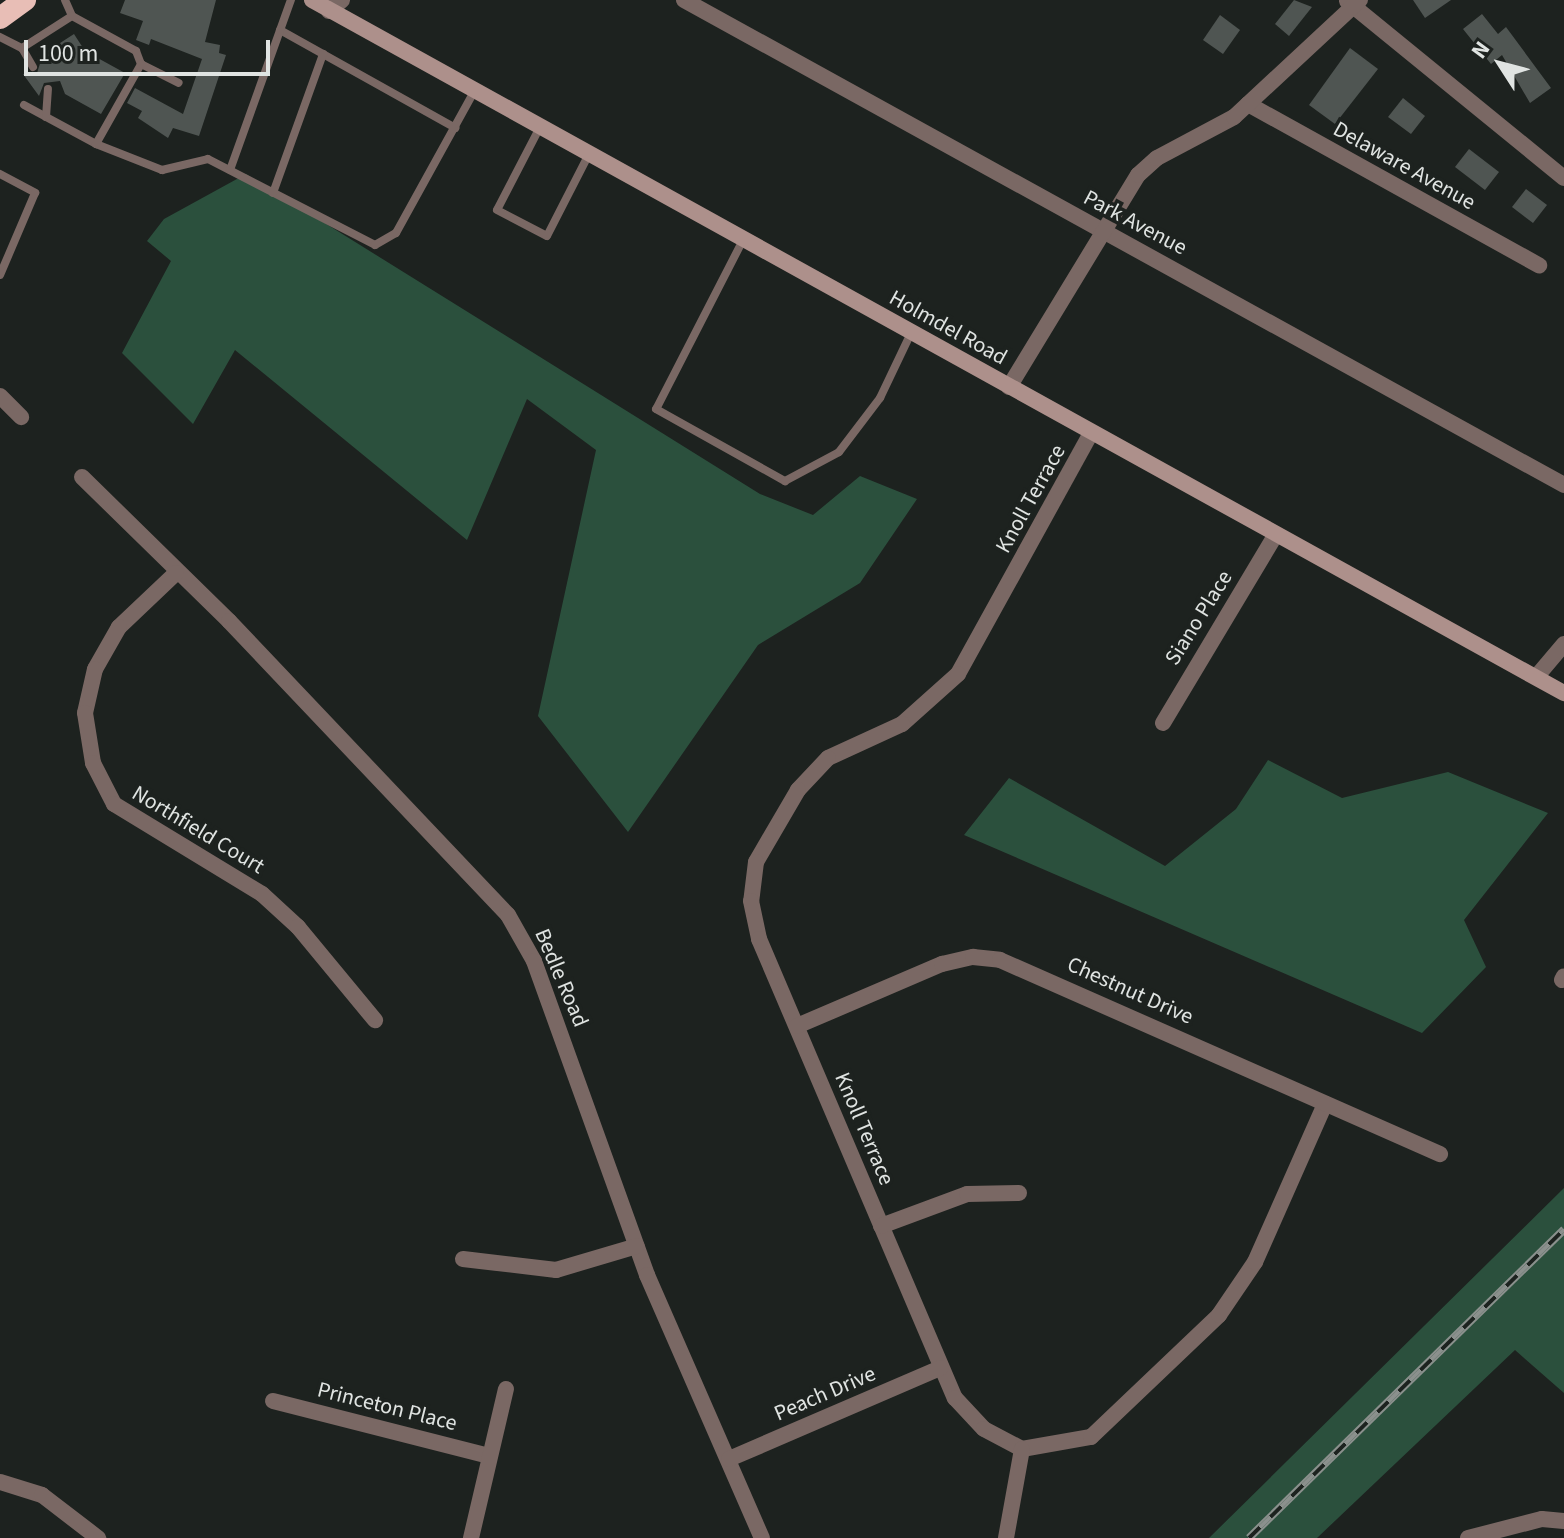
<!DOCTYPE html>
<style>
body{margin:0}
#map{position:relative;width:1564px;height:1538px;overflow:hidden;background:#1d221f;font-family:"Source Sans 3",sans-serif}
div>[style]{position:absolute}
.forest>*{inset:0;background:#2b503d}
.building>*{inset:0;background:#4f5552}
.service>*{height:8px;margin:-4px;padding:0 4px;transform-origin:4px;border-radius:4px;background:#7a6864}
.minor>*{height:16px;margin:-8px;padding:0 8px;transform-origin:8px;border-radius:8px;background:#7a6864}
.secondary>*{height:16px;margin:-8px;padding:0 8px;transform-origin:8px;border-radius:8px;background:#ad908b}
.trunk>*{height:22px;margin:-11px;padding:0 11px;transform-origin:11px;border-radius:11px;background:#e8beb6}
.rail>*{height:8px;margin-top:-4px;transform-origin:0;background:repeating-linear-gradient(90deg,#1d221f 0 15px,#8b908d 0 30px);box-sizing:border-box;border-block:2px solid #8b908d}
span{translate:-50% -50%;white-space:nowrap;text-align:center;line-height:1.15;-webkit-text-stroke:7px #1d221f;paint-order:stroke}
.street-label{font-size:22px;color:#e0e4e2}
.north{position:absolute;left:1460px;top:24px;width:80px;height:80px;-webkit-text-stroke:6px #1d221f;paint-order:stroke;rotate:306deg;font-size:22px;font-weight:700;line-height:32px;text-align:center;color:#e0e4e2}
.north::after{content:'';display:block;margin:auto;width:28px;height:36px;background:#e0e4e2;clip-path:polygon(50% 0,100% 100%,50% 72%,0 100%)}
.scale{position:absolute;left:24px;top:40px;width:246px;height:36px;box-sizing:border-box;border:4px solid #e0e4e2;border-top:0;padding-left:10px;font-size:24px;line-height:28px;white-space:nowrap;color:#e0e4e2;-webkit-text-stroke:6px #1d221f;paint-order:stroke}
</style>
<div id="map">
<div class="forest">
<div style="clip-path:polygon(246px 174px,760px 494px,813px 515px,860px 476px,917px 499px,860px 583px,758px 645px,628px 832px,538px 716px,596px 450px,527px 399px,467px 540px,235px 350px,193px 424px,122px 353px,171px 261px,147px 241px,164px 219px)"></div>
<div style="clip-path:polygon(1268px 760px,1342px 798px,1448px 772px,1548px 813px,1464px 920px,1486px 967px,1422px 1033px,964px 835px,1009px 778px,1165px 866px,1236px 809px)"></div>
<div style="clip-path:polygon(1564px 1188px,1564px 1393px,1515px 1350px,1317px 1538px,1209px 1538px)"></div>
</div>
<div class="building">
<div style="clip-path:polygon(125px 0,216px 0,205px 42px,220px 45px,219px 53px,226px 55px,199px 136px,173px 128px,168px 138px,138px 118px,142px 111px,127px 103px,135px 88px,183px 114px,202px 59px,151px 39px,149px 45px,136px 40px,143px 21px,120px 13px)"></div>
<div style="clip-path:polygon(1294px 0,1312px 7px,1289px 36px,1275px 24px)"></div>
<div style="clip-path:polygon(1413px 0,1451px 0,1425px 18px)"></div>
<div style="clip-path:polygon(1482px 14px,1498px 34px,1506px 27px,1551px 88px,1530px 103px,1502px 55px,1491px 64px,1463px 29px)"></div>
<div style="clip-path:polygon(1220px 15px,1240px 30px,1223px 54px,1203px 40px)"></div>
<div style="clip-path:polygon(74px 34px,85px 51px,125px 73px,101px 114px,65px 94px,60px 81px,44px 83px,39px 96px,23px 74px,37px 73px,43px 54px)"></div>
<div style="clip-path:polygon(1350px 48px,1378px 69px,1335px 124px,1309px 105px)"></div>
<div style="clip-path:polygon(1403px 98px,1425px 116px,1411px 134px,1388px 117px)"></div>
<div style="clip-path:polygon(1469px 149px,1499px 172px,1485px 190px,1455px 167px)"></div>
<div style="clip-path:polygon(1526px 189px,1547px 205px,1533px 223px,1512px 207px)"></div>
</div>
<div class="service">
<div style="left:65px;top:0;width:17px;rotate:66deg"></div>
<div style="left:280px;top:30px;width:201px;rotate:29.2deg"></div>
<div style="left:0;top:37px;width:25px;rotate:27deg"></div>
<div style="left:22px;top:48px;width:22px;rotate:60deg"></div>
<div style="left:22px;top:48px;width:59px;rotate:-32.6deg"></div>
<div style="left:72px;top:16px;width:73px;rotate:28.7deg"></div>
<div style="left:136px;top:51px;width:14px;rotate:69deg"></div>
<div style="left:141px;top:64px;width:42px;rotate:26.6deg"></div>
<div style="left:24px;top:105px;width:82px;rotate:28.4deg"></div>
<div style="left:96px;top:144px;width:71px;rotate:21.5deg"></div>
<div style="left:162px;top:170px;width:47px;rotate:-13.4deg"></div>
<div style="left:208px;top:159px;width:188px;rotate:27.2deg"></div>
<div style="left:375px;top:245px;width:24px;rotate:-30deg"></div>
<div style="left:396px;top:233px;width:163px;rotate:-61.1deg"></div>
<div style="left:46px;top:117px;width:28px;rotate:-86deg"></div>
<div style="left:540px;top:127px;width:93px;rotate:117.4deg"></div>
<div style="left:497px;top:210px;width:56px;rotate:27.5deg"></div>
<div style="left:547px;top:236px;width:92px;rotate:-62.9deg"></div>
<div style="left:96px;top:144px;width:92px;rotate:-60.6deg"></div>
<div style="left:230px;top:170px;width:181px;rotate:-70.3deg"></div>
<div style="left:0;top:174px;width:40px;rotate:28deg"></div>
<div style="left:35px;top:193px;width:89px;rotate:113.1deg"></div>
<div style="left:273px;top:193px;width:148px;rotate:-70.2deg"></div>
<div style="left:743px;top:240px;width:190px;rotate:117.2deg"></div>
<div style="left:656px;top:409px;width:148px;rotate:29.2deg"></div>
<div style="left:785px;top:481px;width:61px;rotate:-28.2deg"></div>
<div style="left:839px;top:452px;width:68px;rotate:-52.8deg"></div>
<div style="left:880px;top:398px;width:72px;rotate:-64.5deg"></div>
</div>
<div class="minor">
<div style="left:684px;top:0;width:1005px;rotate:28.86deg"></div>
<div style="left:1347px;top:1px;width:280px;rotate:39.2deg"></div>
<div style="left:329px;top:11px;width:17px;rotate:-40deg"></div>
<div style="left:1248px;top:104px;width:333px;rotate:29deg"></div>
<div style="left:1009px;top:387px;width:248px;rotate:-58.7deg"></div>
<div style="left:1138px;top:175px;width:25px;rotate:-42deg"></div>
<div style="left:1157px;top:158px;width:87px;rotate:-28deg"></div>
<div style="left:1234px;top:117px;width:172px;rotate:-42.9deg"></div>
<div style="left:0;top:396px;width:30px;rotate:45deg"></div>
<div style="left:1091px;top:433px;width:275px;rotate:118.9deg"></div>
<div style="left:958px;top:674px;width:75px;rotate:138.2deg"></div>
<div style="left:902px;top:724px;width:81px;rotate:155.3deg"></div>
<div style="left:828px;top:758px;width:44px;rotate:133.2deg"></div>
<div style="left:798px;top:790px;width:83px;rotate:120.3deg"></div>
<div style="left:756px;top:862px;width:39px;rotate:97deg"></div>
<div style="left:751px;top:901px;width:39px;rotate:78deg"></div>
<div style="left:759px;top:939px;width:499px;rotate:66.9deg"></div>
<div style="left:955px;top:1398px;width:42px;rotate:46.9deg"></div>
<div style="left:984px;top:1429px;width:43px;rotate:27.8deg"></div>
<div style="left:1022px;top:1449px;width:70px;rotate:-9.9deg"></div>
<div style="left:1091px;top:1437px;width:177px;rotate:-43.6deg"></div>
<div style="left:1219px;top:1315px;width:64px;rotate:-55.8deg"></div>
<div style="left:1255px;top:1262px;width:173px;rotate:-66.1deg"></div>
<div style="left:82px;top:477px;width:206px;rotate:44.4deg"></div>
<div style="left:229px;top:621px;width:405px;rotate:46.5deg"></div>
<div style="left:508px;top:915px;width:53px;rotate:60.5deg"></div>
<div style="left:534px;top:961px;width:334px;rotate:70.2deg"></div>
<div style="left:647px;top:1275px;width:287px;rotate:66.4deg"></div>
<div style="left:176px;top:573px;width:79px;rotate:136.5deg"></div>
<div style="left:119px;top:627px;width:48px;rotate:119.7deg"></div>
<div style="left:95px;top:669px;width:45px;rotate:102.8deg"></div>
<div style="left:85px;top:713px;width:51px;rotate:80.9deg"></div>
<div style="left:93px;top:763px;width:46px;rotate:62.9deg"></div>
<div style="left:114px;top:804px;width:173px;rotate:31.3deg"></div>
<div style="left:262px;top:894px;width:49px;rotate:42.5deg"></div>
<div style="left:298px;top:927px;width:121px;rotate:50.4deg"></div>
<div style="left:1537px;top:676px;width:42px;rotate:-49.8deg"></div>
<div style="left:1163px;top:723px;width:218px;rotate:-59.1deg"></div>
<div style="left:1562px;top:980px;width:4px;rotate:-63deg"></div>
<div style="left:797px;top:1026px;width:158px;rotate:-23.2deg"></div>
<div style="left:942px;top:964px;width:32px;rotate:-13deg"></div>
<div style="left:973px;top:957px;width:27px;rotate:6deg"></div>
<div style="left:1000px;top:960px;width:481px;rotate:23.8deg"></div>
<div style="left:881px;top:1226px;width:92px;rotate:-20.4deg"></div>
<div style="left:967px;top:1194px;width:52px;rotate:-1.1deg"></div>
<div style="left:463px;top:1259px;width:94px;rotate:6.7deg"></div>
<div style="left:556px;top:1270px;width:84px;rotate:-16.5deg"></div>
<div style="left:273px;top:1401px;width:223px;rotate:14.3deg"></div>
<div style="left:729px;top:1459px;width:230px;rotate:-23.3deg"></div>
<div style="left:0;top:1482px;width:44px;rotate:17.2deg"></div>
<div style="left:42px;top:1495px;width:71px;rotate:37.5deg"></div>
<div style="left:471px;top:1538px;width:153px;rotate:-76.8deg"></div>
<div style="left:1006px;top:1538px;width:90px;rotate:-79.8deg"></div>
<div style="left:1468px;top:1538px;width:76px;rotate:-14.4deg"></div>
<div style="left:1542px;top:1519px;width:22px;rotate:5deg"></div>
</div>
<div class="secondary">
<div style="left:312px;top:0;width:1431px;rotate:28.97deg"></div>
</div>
<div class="trunk">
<div style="left:0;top:18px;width:31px;rotate:-36deg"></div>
</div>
<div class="rail">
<div style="left:1249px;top:1538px;width:441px;rotate:-44.4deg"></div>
</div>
<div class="street-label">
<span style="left:1404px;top:166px;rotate:29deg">Delaware Avenue</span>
<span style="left:1135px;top:223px;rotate:28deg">Park Avenue</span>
<span style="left:948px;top:328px;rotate:29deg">Holmdel Road</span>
<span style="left:1031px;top:499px;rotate:-61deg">Knoll Terrace</span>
<span style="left:1199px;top:618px;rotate:-58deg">Siano Place</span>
<span style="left:198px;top:830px;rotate:31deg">Northfield Court</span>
<span style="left:561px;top:978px;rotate:67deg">Bedle Road</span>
<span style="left:1130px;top:991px;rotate:24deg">Chestnut Drive</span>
<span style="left:864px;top:1129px;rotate:67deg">Knoll Terrace</span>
<span style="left:825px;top:1394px;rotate:-23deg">Peach Drive</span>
<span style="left:387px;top:1407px;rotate:14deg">Princeton Place</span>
</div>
<div class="north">N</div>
<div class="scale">100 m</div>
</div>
